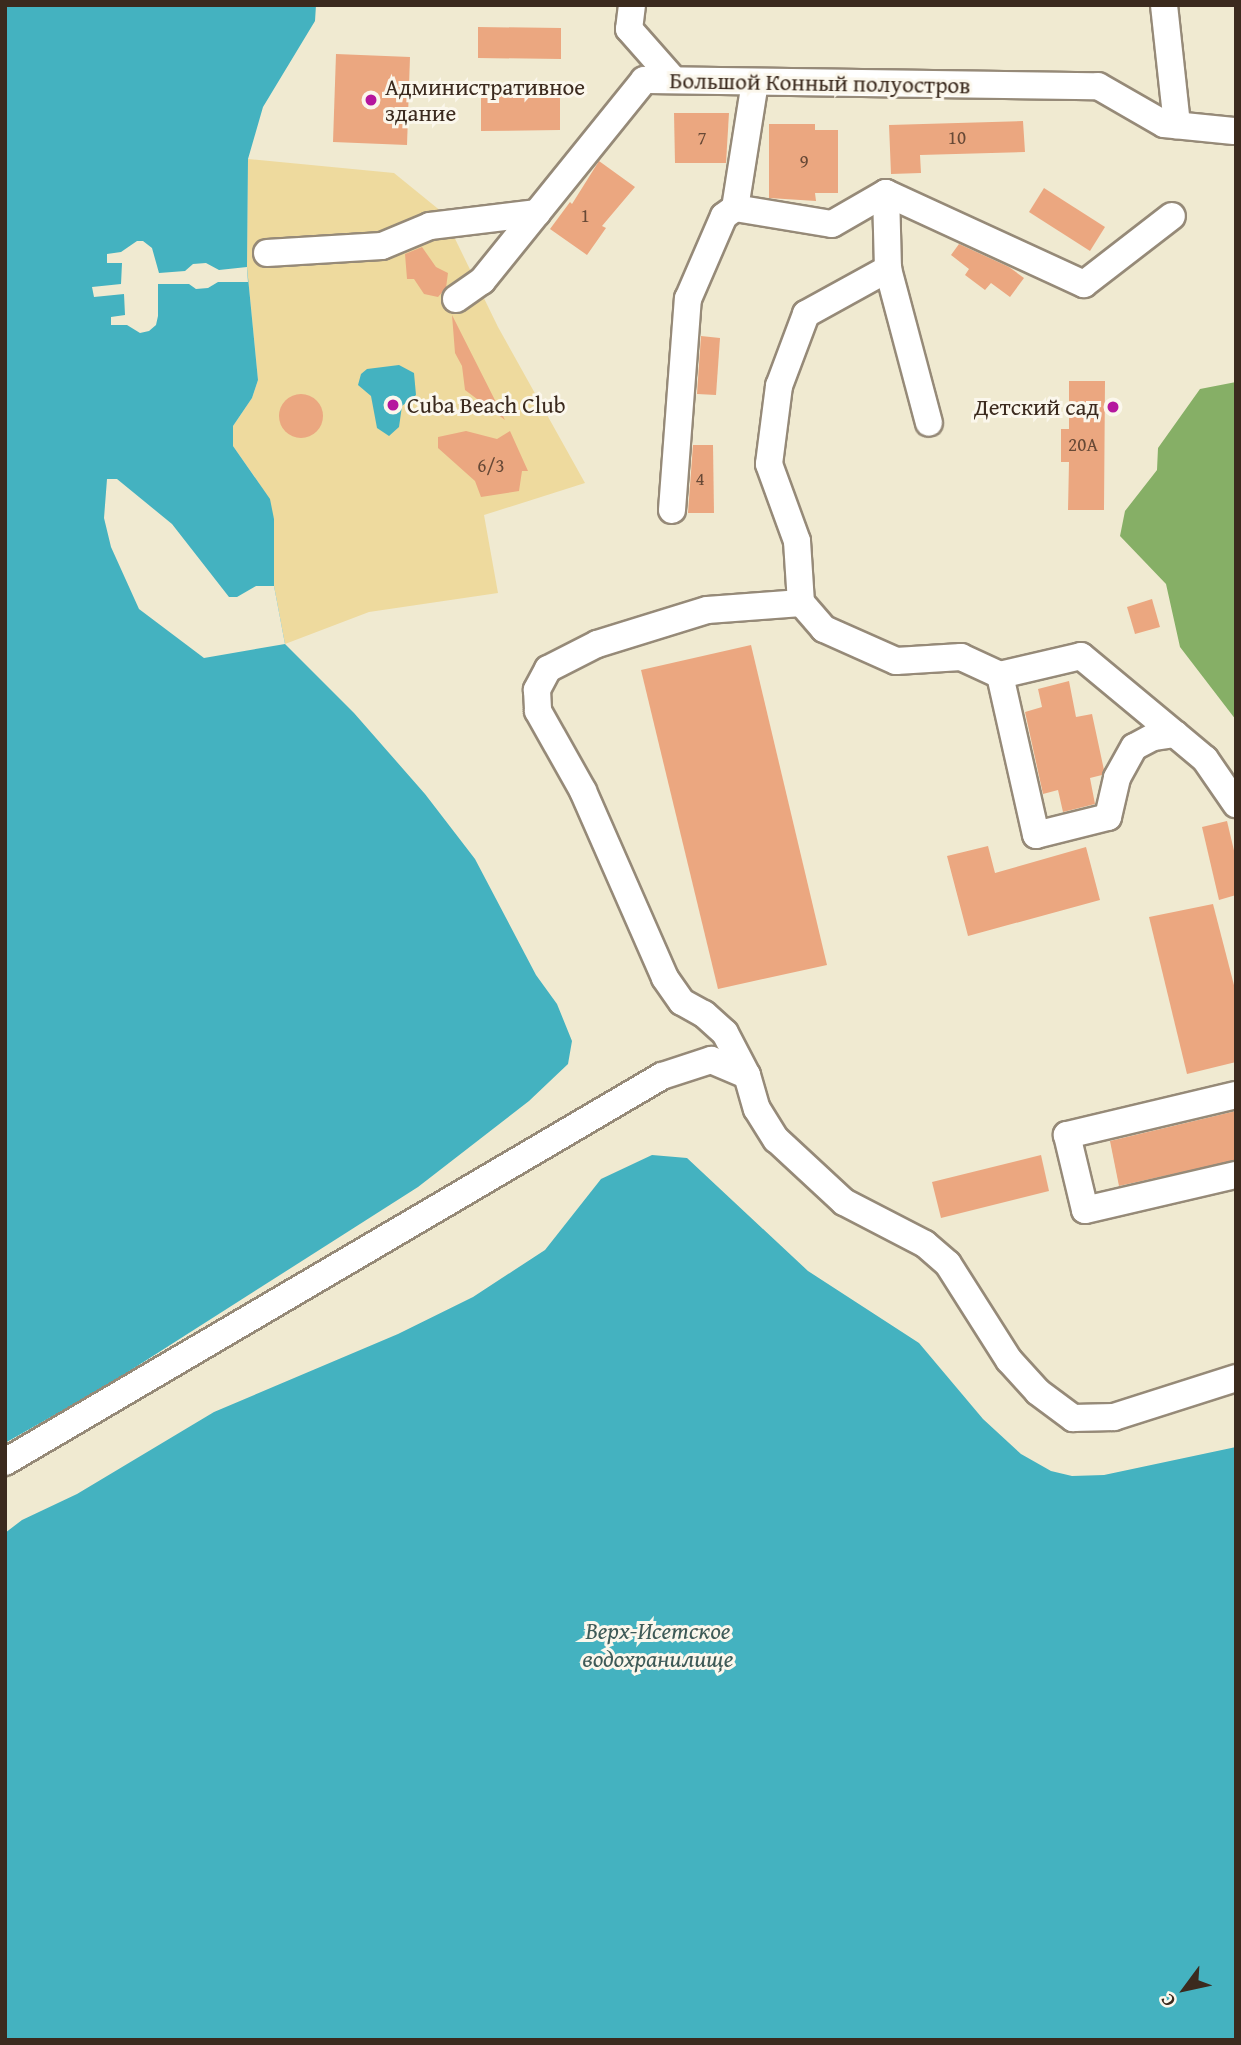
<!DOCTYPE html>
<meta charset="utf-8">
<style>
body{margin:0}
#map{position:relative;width:1241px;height:2045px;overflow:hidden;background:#f0ead1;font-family:"Gentium Book Plus",serif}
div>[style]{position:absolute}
.forest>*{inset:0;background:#86af66}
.sand>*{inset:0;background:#eeda9e}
.water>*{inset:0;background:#44b2c0}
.pier>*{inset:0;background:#f0ead1}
.building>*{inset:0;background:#eba780}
.round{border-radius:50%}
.roads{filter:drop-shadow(2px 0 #968a78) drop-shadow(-2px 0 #968a78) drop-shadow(0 2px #968a78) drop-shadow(0 -2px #968a78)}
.minor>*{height:26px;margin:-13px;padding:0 13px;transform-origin:13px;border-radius:13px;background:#fff}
.dots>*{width:19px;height:19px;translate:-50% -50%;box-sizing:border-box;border:4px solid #fbf7ec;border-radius:50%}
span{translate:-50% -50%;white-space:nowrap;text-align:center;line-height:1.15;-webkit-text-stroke:6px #fbf7ec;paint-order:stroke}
.number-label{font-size:19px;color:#674936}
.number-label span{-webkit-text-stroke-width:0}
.street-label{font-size:23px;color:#3b2a1e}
.poi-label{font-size:23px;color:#3b2a1e}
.left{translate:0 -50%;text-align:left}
.right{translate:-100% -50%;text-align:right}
.water-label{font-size:24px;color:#3e5a57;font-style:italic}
.frame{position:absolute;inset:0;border:7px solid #3b2a1e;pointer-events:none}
.north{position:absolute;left:1150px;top:1954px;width:70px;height:70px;-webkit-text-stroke:5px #fbf7ec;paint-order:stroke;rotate:237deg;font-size:19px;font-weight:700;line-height:28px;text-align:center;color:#3b2a1e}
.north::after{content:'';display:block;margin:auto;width:24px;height:32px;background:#3b2a1e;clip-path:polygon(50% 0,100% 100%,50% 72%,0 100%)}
</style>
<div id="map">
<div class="forest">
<div style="clip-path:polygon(1236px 382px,1236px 720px,1180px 647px,1166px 584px,1120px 536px,1125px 511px,1157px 470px,1158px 448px,1200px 389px)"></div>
</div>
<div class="sand">
<div style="clip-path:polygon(248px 159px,394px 173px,442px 212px,498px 327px,585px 483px,484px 515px,498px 593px,369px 612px,285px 644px,274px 586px,274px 519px,259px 483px,233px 446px,233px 426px,252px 398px,258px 380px,247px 267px)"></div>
</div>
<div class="water">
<div style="clip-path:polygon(5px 5px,316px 5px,315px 21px,263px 107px,248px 159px,247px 267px,258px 380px,252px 398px,233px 426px,233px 446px,270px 499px,274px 519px,274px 586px,285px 644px,354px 713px,425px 794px,475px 859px,536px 975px,557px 1004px,572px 1041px,568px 1064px,529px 1101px,418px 1187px,109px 1384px,5px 1443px)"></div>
<div style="clip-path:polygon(399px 365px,414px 373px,416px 395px,402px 406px,399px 427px,389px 436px,377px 428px,371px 396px,358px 385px,361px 374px,367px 369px)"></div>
<div style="clip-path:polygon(652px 1155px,687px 1158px,808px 1271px,919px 1343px,983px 1419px,1021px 1454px,1051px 1471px,1072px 1476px,1104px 1475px,1236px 1447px,1236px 2040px,5px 2040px,5px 1533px,22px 1520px,77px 1494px,214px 1412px,398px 1334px,473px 1297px,545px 1250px,601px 1179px)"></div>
</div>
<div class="pier">
<div style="clip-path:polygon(137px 241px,143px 241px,152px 248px,159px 273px,185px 271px,193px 264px,206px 263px,219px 270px,247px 267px,248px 282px,218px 282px,208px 288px,196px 289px,189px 284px,158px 284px,158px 316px,156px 325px,149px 331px,140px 333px,127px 325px,111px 325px,111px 317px,125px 315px,124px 294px,94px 297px,92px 287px,121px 284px,122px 263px,107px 263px,107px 254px,121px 252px)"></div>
<div style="clip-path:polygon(107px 479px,117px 479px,172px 524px,229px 597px,237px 597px,256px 586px,274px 586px,285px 644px,204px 658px,139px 609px,111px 547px,104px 518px)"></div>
</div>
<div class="building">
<div style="clip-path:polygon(478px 27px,561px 28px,561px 59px,478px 58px)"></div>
<div style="clip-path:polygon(336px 54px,410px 57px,407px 145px,333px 142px)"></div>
<div style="clip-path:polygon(560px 95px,560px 130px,481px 131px,481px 96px)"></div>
<div style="clip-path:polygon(674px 113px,729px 113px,726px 163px,675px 163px)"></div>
<div style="clip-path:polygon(1023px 121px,1025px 152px,920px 155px,921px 173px,891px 174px,889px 125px)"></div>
<div style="clip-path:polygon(769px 124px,815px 124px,815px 130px,838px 130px,838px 193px,815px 193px,816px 201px,769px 198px)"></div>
<div style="clip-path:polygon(599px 161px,635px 187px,602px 226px,606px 228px,587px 255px,550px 229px,570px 202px,572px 204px)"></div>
<div style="clip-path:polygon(1044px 188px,1105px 227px,1090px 251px,1029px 212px)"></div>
<div style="clip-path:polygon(959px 244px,1009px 267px,1024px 278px,1010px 297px,991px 283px,985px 290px,965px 275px,969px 269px,951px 255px)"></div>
<div style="clip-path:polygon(422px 247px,436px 267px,448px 273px,446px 288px,438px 297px,424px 294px,414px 279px,407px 279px,405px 254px)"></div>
<div style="clip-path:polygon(452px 315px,505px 420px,465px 390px,462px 366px,455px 353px)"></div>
<div style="clip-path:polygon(701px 336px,720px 338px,716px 395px,697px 394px)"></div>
<div style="clip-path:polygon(1069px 381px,1105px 381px,1104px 510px,1068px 510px,1069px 462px,1061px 462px,1061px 429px,1069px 429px)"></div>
<div class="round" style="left:279px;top:394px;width:44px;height:44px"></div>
<div style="clip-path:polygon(466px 431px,497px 439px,510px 431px,528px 471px,522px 471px,519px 491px,481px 497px,475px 481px,438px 448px,438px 437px)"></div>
<div style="clip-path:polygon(693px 445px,713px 445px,714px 513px,688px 513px)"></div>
<div style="clip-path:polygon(1152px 599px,1160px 627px,1135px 634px,1127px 607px)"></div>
<div style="clip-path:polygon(751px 645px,827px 965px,718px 989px,641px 670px)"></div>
<div style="clip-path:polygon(1069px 681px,1076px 717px,1092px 714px,1104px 770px,1102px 775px,1090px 778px,1095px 804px,1063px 812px,1058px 790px,1043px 794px,1025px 712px,1042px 707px,1038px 689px)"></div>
<div style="clip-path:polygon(1227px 821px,1236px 859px,1236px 895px,1219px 900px,1202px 827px)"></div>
<div style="clip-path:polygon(988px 846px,995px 873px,1086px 847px,1100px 900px,968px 936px,947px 856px)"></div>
<div style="clip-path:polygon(1213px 904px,1236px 993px,1236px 1062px,1187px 1074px,1149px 917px)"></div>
<div style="clip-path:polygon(1236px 1111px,1236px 1160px,1119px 1186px,1110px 1141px)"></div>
<div style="clip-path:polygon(1041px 1155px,1049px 1191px,941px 1218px,932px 1182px)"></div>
</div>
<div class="roads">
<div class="minor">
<div style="left:632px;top:5px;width:24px;rotate:97deg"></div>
<div style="left:629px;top:29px;width:68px;rotate:48.6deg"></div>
<div style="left:1164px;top:5px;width:121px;rotate:83.8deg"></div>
<div style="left:755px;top:82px;width:128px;rotate:99deg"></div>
<div style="left:735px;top:208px;width:98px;rotate:9.4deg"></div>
<div style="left:832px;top:224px;width:62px;rotate:-29.9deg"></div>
<div style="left:886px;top:193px;width:218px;rotate:24.7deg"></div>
<div style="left:1084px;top:284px;width:111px;rotate:-37.7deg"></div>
<div style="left:267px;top:253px;width:115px;rotate:-3.5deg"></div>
<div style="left:382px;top:246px;width:52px;rotate:-22.6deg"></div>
<div style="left:430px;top:226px;width:108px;rotate:-6.9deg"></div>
<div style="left:888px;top:269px;width:159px;rotate:75.1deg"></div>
<div style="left:456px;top:299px;width:32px;rotate:-35deg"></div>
<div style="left:482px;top:281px;width:258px;rotate:-51.1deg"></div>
<div style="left:644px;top:80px;width:454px;rotate:0.8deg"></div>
<div style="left:1098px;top:86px;width:76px;rotate:29.9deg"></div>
<div style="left:1164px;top:124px;width:70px;rotate:5.7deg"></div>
<div style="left:672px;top:510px;width:212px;rotate:-85.7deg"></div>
<div style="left:688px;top:299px;width:90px;rotate:-66.6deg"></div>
<div style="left:724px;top:216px;width:14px;rotate:-36deg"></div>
<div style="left:801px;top:603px;width:62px;rotate:-93.7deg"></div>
<div style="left:797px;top:541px;width:82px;rotate:-110deg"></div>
<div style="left:769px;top:464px;width:79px;rotate:-82.7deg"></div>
<div style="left:779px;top:386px;width:77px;rotate:-69.4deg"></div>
<div style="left:806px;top:314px;width:94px;rotate:-28.8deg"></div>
<div style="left:888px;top:269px;width:76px;rotate:-91.5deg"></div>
<div style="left:1000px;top:675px;width:43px;rotate:-155.2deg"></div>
<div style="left:961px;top:657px;width:65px;rotate:176.5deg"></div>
<div style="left:896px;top:661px;width:79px;rotate:-156deg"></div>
<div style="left:824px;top:629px;width:35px;rotate:-131deg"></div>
<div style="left:801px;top:603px;width:94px;rotate:175.7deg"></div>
<div style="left:707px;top:610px;width:115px;rotate:162.8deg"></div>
<div style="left:597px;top:644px;width:55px;rotate:153deg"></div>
<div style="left:548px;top:669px;width:24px;rotate:118deg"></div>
<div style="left:537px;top:690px;width:21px;rotate:87deg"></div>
<div style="left:538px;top:711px;width:92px;rotate:60.6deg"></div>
<div style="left:583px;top:791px;width:204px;rotate:66.3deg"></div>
<div style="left:665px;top:978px;width:29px;rotate:55deg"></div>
<div style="left:682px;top:1002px;width:25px;rotate:29deg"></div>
<div style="left:704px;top:1014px;width:28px;rotate:42deg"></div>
<div style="left:725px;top:1033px;width:47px;rotate:62.4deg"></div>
<div style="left:747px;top:1075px;width:35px;rotate:74deg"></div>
<div style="left:757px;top:1109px;width:36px;rotate:58deg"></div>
<div style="left:776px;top:1139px;width:93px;rotate:42.8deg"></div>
<div style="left:844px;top:1202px;width:91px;rotate:27.4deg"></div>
<div style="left:925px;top:1244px;width:30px;rotate:41deg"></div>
<div style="left:948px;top:1264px;width:114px;rotate:57.6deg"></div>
<div style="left:1009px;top:1360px;width:43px;rotate:47.8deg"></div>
<div style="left:1038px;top:1392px;width:44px;rotate:36.6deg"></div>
<div style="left:1073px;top:1418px;width:41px;rotate:-1.4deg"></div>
<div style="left:1114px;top:1417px;width:128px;rotate:-17.7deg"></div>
<div style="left:1175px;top:734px;width:22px;rotate:172deg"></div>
<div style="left:1153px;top:737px;width:21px;rotate:152deg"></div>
<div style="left:1134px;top:747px;width:35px;rotate:119deg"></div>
<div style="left:1117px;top:778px;width:40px;rotate:103deg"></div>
<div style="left:1108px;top:817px;width:74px;rotate:166deg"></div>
<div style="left:1036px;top:835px;width:164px;rotate:-102.7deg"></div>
<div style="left:1000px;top:675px;width:83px;rotate:-13.2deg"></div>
<div style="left:1081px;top:656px;width:122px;rotate:39.7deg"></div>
<div style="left:1175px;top:734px;width:39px;rotate:40deg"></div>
<div style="left:1205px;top:759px;width:55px;rotate:55.4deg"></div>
<div style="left:1236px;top:1095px;width:174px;rotate:166.7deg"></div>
<div style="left:1067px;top:1135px;width:77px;rotate:76.5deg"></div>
<div style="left:1085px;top:1210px;width:155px;rotate:-13.1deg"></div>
<div style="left:5px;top:1462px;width:762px;rotate:-30.44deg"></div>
<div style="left:662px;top:1076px;width:52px;rotate:-18.1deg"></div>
<div style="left:711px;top:1060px;width:39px;rotate:23deg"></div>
</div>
</div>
<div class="dots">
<div style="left:371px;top:100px;background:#b5179e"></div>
<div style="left:393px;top:405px;background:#b5179e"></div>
<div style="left:1113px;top:407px;background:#b5179e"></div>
</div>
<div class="number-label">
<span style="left:702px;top:138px">7</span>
<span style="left:957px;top:138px">10</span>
<span style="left:804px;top:162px">9</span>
<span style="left:585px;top:216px">1</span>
<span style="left:1083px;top:445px">20А</span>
<span style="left:491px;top:466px">6/3</span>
<span style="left:700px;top:479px">4</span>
</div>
<div class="street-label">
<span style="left:820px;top:83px;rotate:1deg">Большой Конный полуостров</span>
</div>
<div class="poi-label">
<span class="left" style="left:385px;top:100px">Административное<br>здание</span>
<span class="left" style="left:407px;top:405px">Cuba Beach Club</span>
<span class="right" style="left:1099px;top:407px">Детский сад</span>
</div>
<div class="water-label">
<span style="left:658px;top:1645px">Верх-Исетское<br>водохранилище</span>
</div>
<div class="frame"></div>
<div class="north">С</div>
</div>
